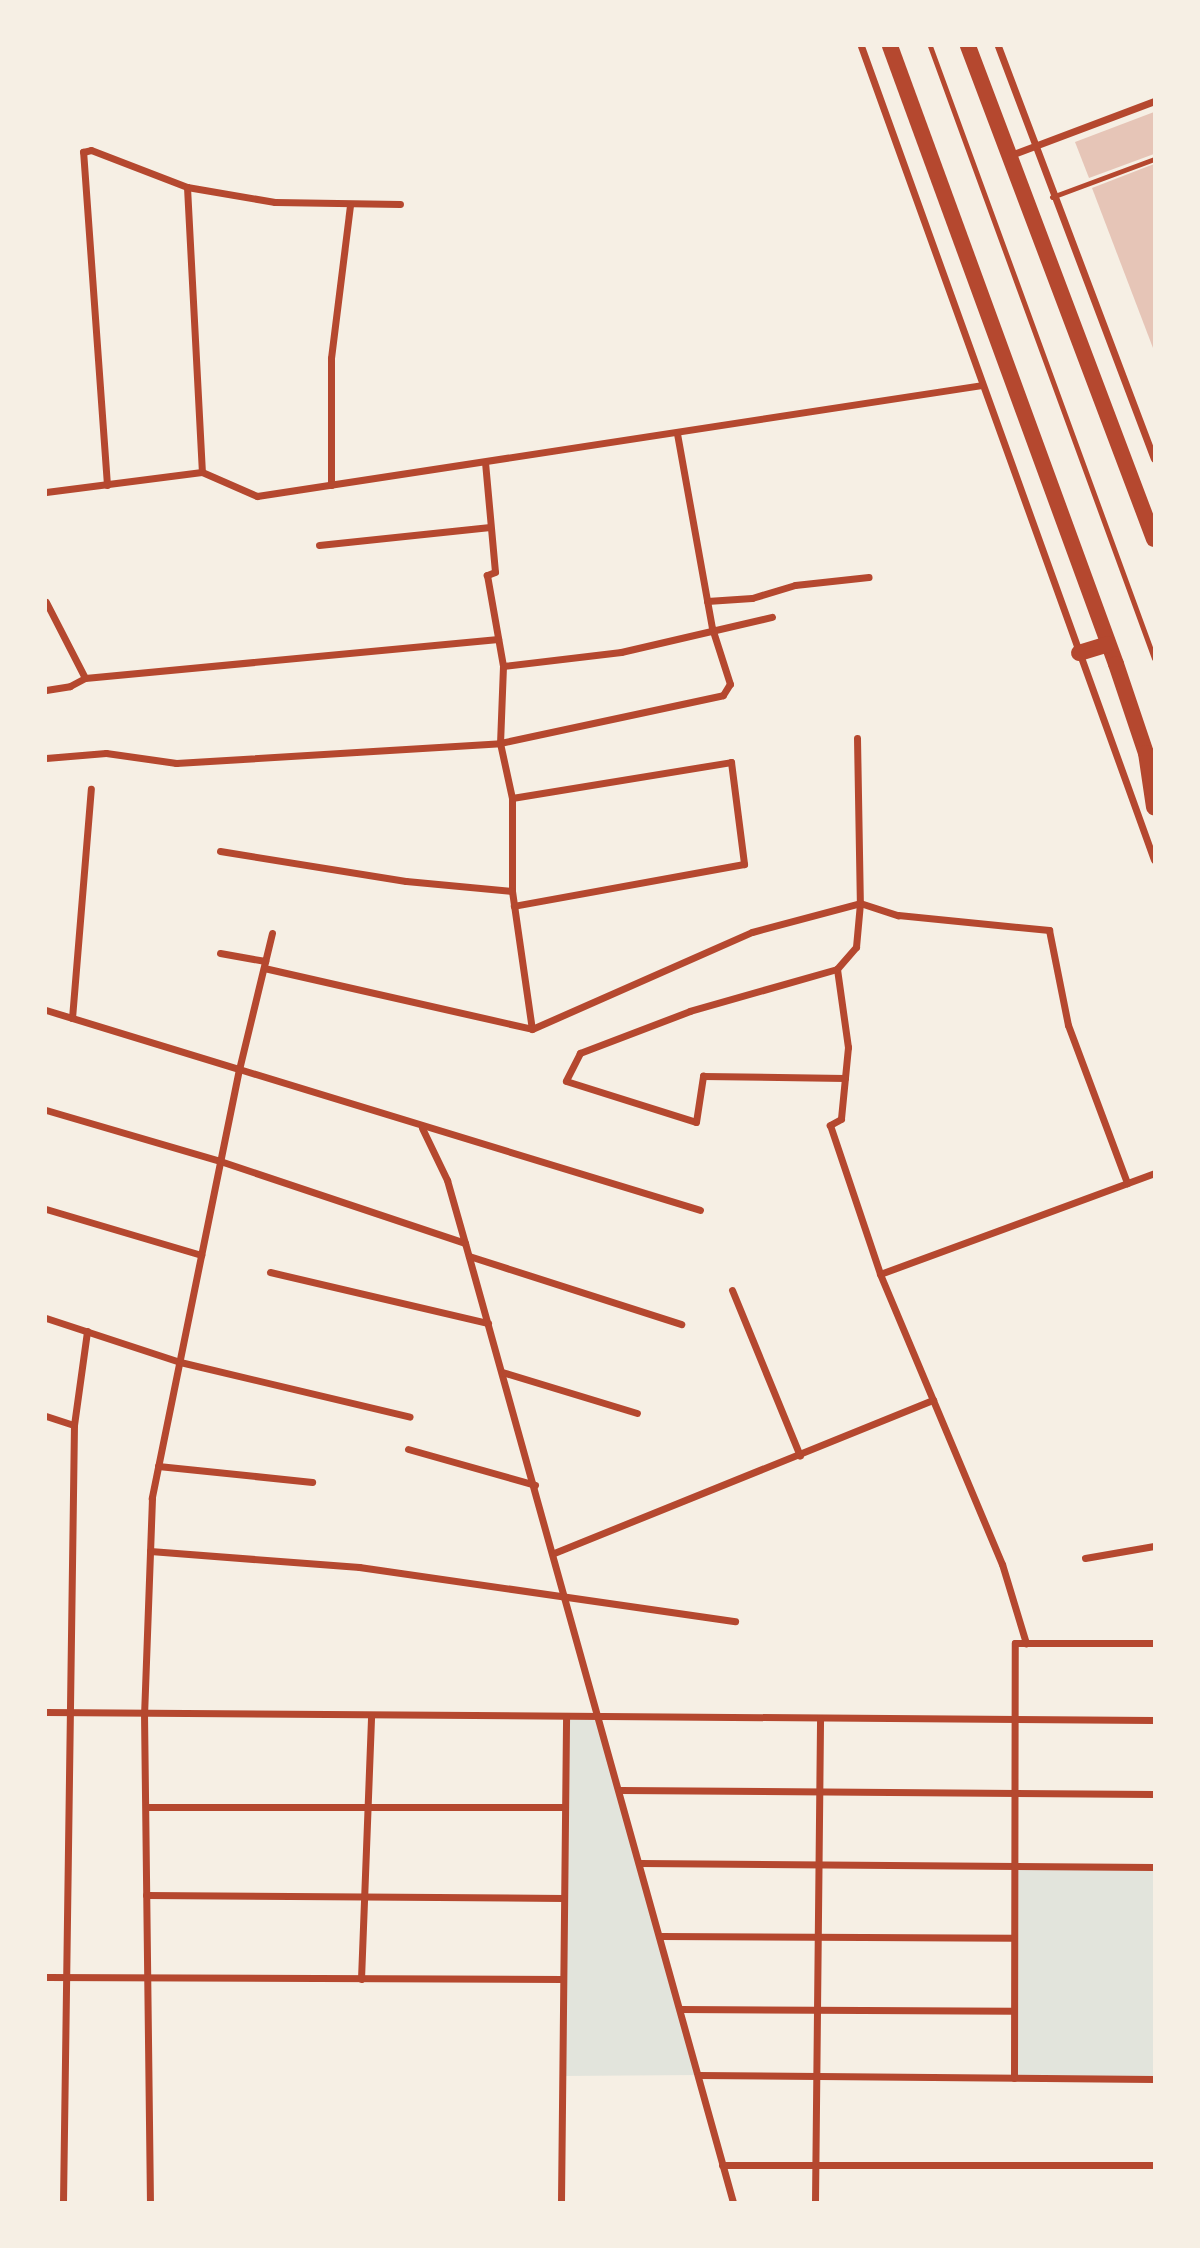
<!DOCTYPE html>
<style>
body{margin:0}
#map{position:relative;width:1200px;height:2248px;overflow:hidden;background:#f6efe4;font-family:"PT Sans",sans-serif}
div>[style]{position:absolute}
.green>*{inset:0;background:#e2e4dc}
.building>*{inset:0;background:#e6c5b7}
.service>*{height:5px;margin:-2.5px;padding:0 2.5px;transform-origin:2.5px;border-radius:2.5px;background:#b5482f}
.minor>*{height:7px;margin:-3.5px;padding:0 3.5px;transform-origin:3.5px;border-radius:3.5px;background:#b5482f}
.primary>*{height:16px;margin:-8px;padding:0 8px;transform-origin:8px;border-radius:8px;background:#b5482f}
span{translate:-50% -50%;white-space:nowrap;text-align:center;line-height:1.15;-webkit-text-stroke:7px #f6efe4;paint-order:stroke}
.frame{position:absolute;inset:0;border:47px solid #f6efe4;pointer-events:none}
</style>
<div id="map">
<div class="green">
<div style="clip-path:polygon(566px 1717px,600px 1718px,698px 2075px,562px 2076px)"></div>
<div style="clip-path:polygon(1154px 1867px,1154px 2079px,1014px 2078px,1015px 1868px)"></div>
</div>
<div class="building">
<div style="clip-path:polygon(1154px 112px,1154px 154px,1089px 178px,1075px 142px)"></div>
<div style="clip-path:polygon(1154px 164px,1154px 348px,1153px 348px,1092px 188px)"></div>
</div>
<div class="service">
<div style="left:930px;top:46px;width:652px;rotate:69.9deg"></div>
<div style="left:1052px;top:197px;width:109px;rotate:-20.4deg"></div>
</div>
<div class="minor">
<div style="left:861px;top:46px;width:865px;rotate:70.2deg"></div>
<div style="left:998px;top:46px;width:441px;rotate:69.3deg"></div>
<div style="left:1008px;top:156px;width:156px;rotate:-20.6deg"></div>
<div style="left:187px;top:187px;width:285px;rotate:87deg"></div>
<div style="left:485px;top:462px;width:110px;rotate:84.8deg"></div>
<div style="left:495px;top:572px;width:9px;rotate:159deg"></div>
<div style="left:487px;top:575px;width:92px;rotate:80deg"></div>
<div style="left:503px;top:666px;width:77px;rotate:92.2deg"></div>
<div style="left:500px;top:743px;width:56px;rotate:77.7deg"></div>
<div style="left:512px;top:798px;width:93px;rotate:90deg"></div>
<div style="left:512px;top:891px;width:139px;rotate:81.8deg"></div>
<div style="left:107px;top:485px;width:334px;rotate:-94.1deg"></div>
<div style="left:83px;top:152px;width:8px;rotate:-14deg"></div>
<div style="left:91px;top:150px;width:103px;rotate:21.1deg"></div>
<div style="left:187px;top:187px;width:89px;rotate:9.7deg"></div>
<div style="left:275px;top:202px;width:125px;rotate:0.9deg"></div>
<div style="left:331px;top:485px;width:127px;rotate:-90deg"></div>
<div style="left:331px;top:358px;width:154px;rotate:-82.9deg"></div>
<div style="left:46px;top:492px;width:157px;rotate:-7.3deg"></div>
<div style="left:202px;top:472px;width:60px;rotate:23.6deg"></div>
<div style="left:257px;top:496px;width:733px;rotate:-8.7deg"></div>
<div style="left:319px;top:545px;width:172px;rotate:-6deg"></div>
<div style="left:707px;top:601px;width:45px;rotate:-3.8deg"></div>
<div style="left:752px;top:598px;width:45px;rotate:-16.8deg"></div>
<div style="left:795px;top:585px;width:74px;rotate:-6.2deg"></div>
<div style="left:46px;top:602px;width:85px;rotate:62.8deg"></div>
<div style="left:85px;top:678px;width:415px;rotate:-5.4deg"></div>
<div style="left:503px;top:666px;width:119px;rotate:-6.8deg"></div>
<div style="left:621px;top:652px;width:155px;rotate:-13.1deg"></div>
<div style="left:46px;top:690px;width:24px;rotate:-9deg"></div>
<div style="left:70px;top:686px;width:17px;rotate:-28deg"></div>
<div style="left:857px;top:738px;width:165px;rotate:89deg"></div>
<div style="left:860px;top:903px;width:44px;rotate:95.2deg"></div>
<div style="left:856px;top:947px;width:29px;rotate:131deg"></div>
<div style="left:837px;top:969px;width:79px;rotate:82deg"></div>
<div style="left:848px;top:1047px;width:72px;rotate:95.6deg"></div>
<div style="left:841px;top:1119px;width:13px;rotate:151deg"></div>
<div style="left:830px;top:1125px;width:157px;rotate:71.4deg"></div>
<div style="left:880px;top:1274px;width:315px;rotate:67.2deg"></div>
<div style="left:1002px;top:1564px;width:83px;rotate:73.1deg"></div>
<div style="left:46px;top:758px;width:60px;rotate:-4.8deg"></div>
<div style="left:106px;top:753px;width:71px;rotate:8.1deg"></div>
<div style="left:176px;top:763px;width:325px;rotate:-3.5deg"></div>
<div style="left:500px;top:743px;width:228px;rotate:-12.1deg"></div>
<div style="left:723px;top:695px;width:13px;rotate:-58deg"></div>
<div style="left:730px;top:684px;width:59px;rotate:-107.8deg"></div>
<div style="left:712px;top:628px;width:198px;rotate:-100.2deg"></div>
<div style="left:512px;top:798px;width:222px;rotate:-9.3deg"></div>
<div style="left:731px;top:762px;width:103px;rotate:82.7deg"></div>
<div style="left:744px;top:864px;width:234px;rotate:169.7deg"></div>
<div style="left:220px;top:851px;width:188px;rotate:9.2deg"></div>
<div style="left:406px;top:881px;width:106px;rotate:5.4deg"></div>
<div style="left:272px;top:933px;width:140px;rotate:103.6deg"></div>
<div style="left:239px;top:1069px;width:482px;rotate:17deg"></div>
<div style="left:220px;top:953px;width:46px;rotate:10.1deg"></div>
<div style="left:264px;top:968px;width:275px;rotate:12.8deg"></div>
<div style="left:532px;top:1029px;width:240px;rotate:-23.8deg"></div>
<div style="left:752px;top:932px;width:112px;rotate:-15deg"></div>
<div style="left:860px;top:903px;width:40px;rotate:18deg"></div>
<div style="left:898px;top:915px;width:152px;rotate:5.7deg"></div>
<div style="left:1049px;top:930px;width:97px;rotate:78.7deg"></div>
<div style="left:1068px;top:1025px;width:169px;rotate:69.5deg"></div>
<div style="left:837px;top:969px;width:153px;rotate:164.1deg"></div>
<div style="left:690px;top:1011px;width:118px;rotate:159.1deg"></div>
<div style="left:580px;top:1053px;width:31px;rotate:117deg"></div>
<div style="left:566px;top:1081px;width:136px;rotate:17.5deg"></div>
<div style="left:696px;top:1122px;width:47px;rotate:-81.3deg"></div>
<div style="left:703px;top:1076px;width:142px;rotate:0.8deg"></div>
<div style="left:46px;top:1010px;width:202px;rotate:17deg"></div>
<div style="left:239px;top:1069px;width:438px;rotate:101.5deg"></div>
<div style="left:152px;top:1498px;width:215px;rotate:92.1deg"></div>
<div style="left:144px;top:1713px;width:489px;rotate:89.3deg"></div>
<div style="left:72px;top:1018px;width:230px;rotate:-85.3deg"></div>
<div style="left:46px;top:1110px;width:181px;rotate:16.3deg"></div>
<div style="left:220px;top:1161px;width:258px;rotate:18.5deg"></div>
<div style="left:422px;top:1128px;width:58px;rotate:64.3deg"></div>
<div style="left:447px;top:1180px;width:66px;rotate:74.1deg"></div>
<div style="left:465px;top:1243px;width:996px;rotate:74.39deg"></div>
<div style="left:46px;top:1209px;width:162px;rotate:16.5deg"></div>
<div style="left:469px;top:1256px;width:223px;rotate:17.8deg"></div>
<div style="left:270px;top:1272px;width:224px;rotate:13.2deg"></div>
<div style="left:880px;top:1274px;width:292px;rotate:-20.2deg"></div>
<div style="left:732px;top:1290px;width:179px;rotate:67.7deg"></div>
<div style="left:46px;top:1318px;width:141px;rotate:18.2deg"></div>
<div style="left:180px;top:1362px;width:236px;rotate:13.4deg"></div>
<div style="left:502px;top:1372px;width:141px;rotate:16.9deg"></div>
<div style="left:46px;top:1416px;width:29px;rotate:18deg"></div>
<div style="left:74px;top:1425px;width:95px;rotate:-82.1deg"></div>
<div style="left:408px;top:1449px;width:132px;rotate:15.8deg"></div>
<div style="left:158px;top:1466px;width:155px;rotate:5.9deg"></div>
<div style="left:150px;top:1551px;width:210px;rotate:4.4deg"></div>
<div style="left:359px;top:1567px;width:380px;rotate:8.2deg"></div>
<div style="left:554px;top:1553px;width:409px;rotate:-22deg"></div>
<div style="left:1085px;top:1558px;width:70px;rotate:-9.9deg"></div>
<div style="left:46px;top:1712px;width:1108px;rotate:0.41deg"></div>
<div style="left:620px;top:1790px;width:534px;rotate:0.43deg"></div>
<div style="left:146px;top:1807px;width:419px"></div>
<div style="left:640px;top:1863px;width:514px;rotate:0.45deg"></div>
<div style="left:146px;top:1895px;width:418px;rotate:0.4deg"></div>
<div style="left:660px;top:1936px;width:354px;rotate:0.3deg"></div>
<div style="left:46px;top:1977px;width:517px;rotate:0.22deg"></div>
<div style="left:361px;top:1979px;width:264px;rotate:-87.8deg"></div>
<div style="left:680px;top:2009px;width:334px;rotate:0.3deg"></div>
<div style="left:698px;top:2075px;width:456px;rotate:0.5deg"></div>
<div style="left:1014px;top:2078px;width:435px;rotate:-89.9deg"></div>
<div style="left:1015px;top:1643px;width:139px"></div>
<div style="left:722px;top:2165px;width:432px"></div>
<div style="left:63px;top:2202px;width:777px;rotate:-89.19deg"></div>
<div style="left:561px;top:2202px;width:485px;rotate:-89.4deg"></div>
<div style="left:815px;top:2202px;width:484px;rotate:-89.4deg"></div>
</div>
<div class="primary">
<div style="left:890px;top:46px;width:658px;rotate:69.91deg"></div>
<div style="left:1116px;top:664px;width:94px;rotate:71.4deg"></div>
<div style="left:1146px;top:753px;width:55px;rotate:81.6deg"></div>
<div style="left:968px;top:46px;width:527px;rotate:69.33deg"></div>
<div style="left:1079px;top:653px;width:30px;rotate:-17deg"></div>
</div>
<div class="frame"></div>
</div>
